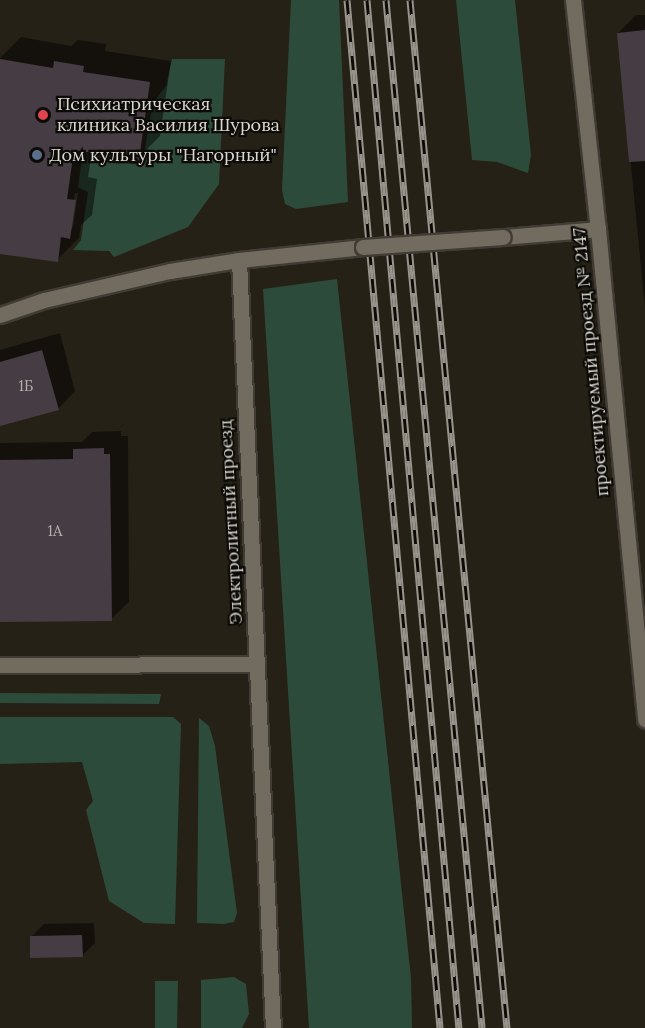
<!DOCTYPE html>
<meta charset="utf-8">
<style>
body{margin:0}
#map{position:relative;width:645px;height:1028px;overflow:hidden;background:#262117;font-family:Lora,serif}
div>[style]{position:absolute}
.green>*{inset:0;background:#2d4b3a}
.shadow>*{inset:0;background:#0007}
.building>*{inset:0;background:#463c44}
.roads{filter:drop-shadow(2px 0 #403b34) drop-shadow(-2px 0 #403b34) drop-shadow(0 2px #403b34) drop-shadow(0 -2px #403b34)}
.minor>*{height:15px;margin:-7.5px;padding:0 7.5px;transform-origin:7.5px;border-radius:7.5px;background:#726b60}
.rail>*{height:7px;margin-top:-3.5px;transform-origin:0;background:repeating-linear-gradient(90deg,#0d0b07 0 14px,#98948c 0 28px);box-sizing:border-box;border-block:2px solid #98948c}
.bridges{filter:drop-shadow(2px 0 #403b34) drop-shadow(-2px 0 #403b34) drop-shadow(0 2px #403b34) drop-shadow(0 -2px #403b34)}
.minor-bridge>*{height:15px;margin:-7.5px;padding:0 7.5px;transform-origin:7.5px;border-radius:7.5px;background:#726b60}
.dots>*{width:16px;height:16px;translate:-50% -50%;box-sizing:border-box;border:3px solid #0d0b07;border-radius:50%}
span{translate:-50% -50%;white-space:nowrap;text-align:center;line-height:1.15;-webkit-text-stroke:4.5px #0d0b07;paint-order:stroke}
.number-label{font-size:15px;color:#b5b0ad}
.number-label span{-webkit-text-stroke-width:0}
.poi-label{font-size:18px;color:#dad6d0}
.left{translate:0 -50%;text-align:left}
.street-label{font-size:18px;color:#dad6d0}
</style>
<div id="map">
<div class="green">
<div style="clip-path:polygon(291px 0,339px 0,348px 202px,296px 209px,285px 204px,282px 190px)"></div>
<div style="clip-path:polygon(456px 0,515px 0,531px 155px,528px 173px,497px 162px,472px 160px)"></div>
<div style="clip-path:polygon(172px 59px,225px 59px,219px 184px,188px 227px,114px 257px,109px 251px,73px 250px,81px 240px,88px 192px,78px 187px,82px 159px,142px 165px,153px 103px,166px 86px)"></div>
<div style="clip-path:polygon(337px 279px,411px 978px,412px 1028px,309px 1028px,263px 289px)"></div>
<div style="clip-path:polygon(0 693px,161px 694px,159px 704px,0 703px)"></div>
<div style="clip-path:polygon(0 717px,173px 717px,181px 724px,175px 924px,144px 923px,109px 901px,86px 810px,93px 801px,82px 762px,0 764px)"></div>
<div style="clip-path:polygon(199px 718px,209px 726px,215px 746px,237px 913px,234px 922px,224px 924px,197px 923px)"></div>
<div style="clip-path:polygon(234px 977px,246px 984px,249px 1014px,242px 1028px,201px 1028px,201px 980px)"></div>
<div style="clip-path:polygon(155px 981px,178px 981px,177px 1028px,155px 1028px)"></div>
</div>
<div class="shadow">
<div style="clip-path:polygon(636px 15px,645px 15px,645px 308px,618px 33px)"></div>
<div style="clip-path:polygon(evenodd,21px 37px,71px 46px,78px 40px,106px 44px,105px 51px,171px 61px,160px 136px,138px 158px,92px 151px,88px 177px,97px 179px,92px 215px,81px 225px,79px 238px,57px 260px,0 252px,0 58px,21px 37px,75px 193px,78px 193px,73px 227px,70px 231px,75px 193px)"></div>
<div style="clip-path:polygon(60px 333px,75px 391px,58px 409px,0 425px,0 350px)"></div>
<div style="clip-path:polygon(121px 431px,121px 436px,128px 436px,129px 602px,111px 619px,0 621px,0 443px,82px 442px,92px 432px)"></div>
<div style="clip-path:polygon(94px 923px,95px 943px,83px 955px,31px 937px,44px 924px)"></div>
</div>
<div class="building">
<div style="clip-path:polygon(645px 30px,645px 161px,629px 162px,617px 33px)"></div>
<div style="clip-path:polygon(0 59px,53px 68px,54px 61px,84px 66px,83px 72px,150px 82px,139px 160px,74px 150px,67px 199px,76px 200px,70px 239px,61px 237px,58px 262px,0 254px)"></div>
<div style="clip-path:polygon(42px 350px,59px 410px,0 426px,0 362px)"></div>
<div style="clip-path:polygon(104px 448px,104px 454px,110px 454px,112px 621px,0 622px,0 460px,73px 459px,73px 449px)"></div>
<div style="clip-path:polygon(82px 935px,83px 957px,30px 958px,30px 936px)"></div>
</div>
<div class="roads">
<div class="minor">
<div style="left:573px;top:0;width:230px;rotate:83.8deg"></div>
<div style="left:598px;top:229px;width:493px;rotate:84.5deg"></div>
<div style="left:503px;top:237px;width:95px;rotate:-4.8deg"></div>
<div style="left:239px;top:260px;width:769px;rotate:87.47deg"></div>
<div style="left:0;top:315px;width:46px;rotate:-18.8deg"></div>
<div style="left:44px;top:300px;width:129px;rotate:-13deg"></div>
<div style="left:170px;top:271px;width:70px;rotate:-9.1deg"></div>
<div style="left:239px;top:260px;width:125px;rotate:-6deg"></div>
<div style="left:0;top:665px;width:257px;rotate:-0.2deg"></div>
</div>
</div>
<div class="rail">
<div style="left:347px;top:0;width:1032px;rotate:84.83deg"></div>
<div style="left:367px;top:0;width:1032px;rotate:84.89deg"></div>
<div style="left:386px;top:0;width:1032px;rotate:84.66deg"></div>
<div style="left:410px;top:0;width:1033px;rotate:84.61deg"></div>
</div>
<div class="bridges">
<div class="minor-bridge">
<div style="left:363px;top:247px;width:140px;rotate:-4.1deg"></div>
</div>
</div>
<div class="dots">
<div style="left:43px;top:115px;background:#e0444e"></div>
<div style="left:37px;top:155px;background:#5c6f8a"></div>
</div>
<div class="number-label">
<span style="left:26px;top:386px">1Б</span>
<span style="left:55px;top:531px">1А</span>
</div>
<div class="poi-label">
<span class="left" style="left:57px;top:115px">Психиатрическая<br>клиника Василия Шурова</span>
<span class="left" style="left:49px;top:155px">Дом культуры "Нагорный"</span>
</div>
<div class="street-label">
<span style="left:591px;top:362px;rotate:-95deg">проектируемый проезд № 2147</span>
<span style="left:231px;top:522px;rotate:-93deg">Электролитный проезд</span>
</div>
</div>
